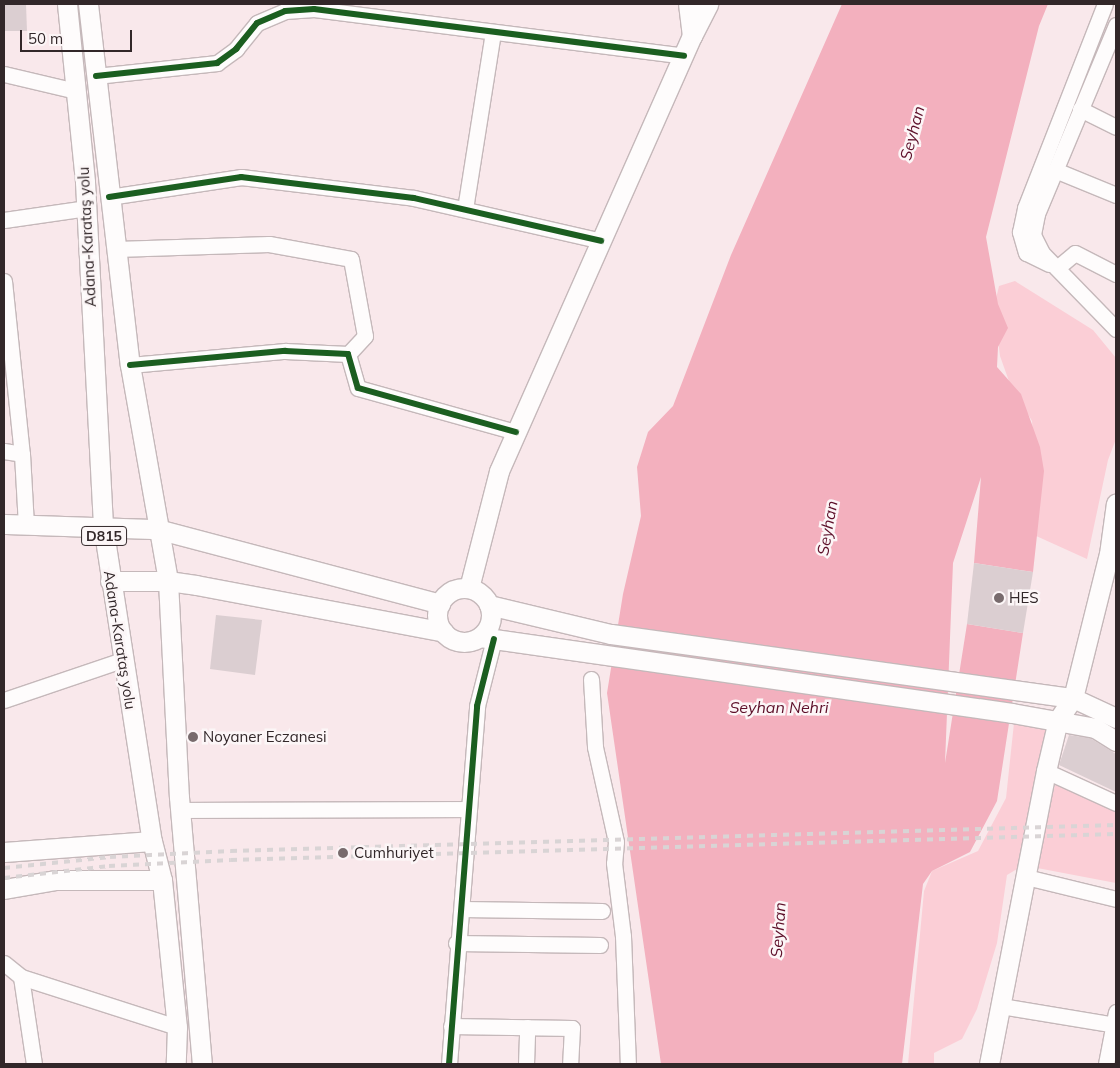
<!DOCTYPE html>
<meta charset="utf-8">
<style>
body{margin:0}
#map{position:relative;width:1120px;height:1068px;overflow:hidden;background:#f9e8eb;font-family:Mulish,sans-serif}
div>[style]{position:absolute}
.green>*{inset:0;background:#fbced6}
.water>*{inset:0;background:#f3b0be}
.building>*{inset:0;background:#dbced1}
.roads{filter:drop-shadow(1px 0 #c5b8ba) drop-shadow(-1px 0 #c5b8ba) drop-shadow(0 1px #c5b8ba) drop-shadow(0 -1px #c5b8ba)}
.minor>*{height:15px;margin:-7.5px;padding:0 7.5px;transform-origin:7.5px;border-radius:7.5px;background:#fefcfc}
.major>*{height:19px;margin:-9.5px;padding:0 9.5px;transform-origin:9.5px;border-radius:9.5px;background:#fefcfc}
.major>.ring{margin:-9.5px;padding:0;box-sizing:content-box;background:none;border:19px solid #fefcfc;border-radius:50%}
.rail>*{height:4px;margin-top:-2px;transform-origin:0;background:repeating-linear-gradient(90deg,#d9d4d5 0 6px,transparent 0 12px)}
.cycleway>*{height:6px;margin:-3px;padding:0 3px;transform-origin:3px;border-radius:3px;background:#1b5e20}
.dots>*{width:14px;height:14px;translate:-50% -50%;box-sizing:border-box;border:2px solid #fcf6f7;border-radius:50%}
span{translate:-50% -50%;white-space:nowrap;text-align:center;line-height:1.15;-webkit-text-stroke:5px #fcf6f7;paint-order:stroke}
.shield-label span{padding:1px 4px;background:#fcf6f7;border:1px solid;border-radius:4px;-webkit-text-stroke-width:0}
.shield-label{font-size:14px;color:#322729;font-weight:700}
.street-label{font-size:15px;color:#322729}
.poi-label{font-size:15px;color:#322729}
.left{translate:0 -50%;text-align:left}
.water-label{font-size:16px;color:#5d0f29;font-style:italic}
.frame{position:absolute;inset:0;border:5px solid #322729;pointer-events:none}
.scale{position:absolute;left:20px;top:30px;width:112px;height:22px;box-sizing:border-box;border:2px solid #322729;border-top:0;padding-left:6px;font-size:15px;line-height:18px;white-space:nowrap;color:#322729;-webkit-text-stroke:4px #fcf6f7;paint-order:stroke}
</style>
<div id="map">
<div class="green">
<div style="clip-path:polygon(1015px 281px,1093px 330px,1116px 358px,1116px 439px,1108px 460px,1087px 559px,1034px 535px,1036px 481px,1032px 421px,1010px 384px,1000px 356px,994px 307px,999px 286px)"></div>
<div style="clip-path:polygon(1014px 723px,1046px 730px,1029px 847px,1017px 869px,1007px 875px,997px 943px,977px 1009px,962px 1039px,934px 1053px,934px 1064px,908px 1064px,924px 891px,932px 871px,978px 851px,1006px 798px)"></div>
<div style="clip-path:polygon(1055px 785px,1116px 803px,1116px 883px,1032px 867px)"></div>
</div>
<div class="water">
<div style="clip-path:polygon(842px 4px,1048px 4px,1039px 26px,986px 237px,998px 304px,1008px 328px,998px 347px,997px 367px,1021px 394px,1040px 447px,1044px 471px,1033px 572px,974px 563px,981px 477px,953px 563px,945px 763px,967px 624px,1023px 633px,997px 801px,970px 852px,932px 871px,923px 884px,902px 1064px,661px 1064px,607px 693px,623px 594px,641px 516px,637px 467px,648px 432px,673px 406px,731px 255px)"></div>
</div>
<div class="building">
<div style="clip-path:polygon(4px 4px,26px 4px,27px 31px,4px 31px)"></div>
<div style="clip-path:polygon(974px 563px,1033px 572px,1023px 633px,967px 624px)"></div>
<div style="clip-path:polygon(216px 615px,262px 620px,255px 675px,210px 669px)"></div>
<div style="clip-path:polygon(1069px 735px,1090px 738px,1116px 754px,1116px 792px,1059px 765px)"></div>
</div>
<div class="roads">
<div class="minor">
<div style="left:1116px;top:25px;width:205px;rotate:112.7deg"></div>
<div style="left:1037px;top:214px;width:21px;rotate:101deg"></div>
<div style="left:1033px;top:235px;width:20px;rotate:63deg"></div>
<div style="left:1042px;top:253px;width:106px;rotate:45.8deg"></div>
<div style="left:4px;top:74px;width:74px;rotate:13.3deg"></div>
<div style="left:96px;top:76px;width:122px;rotate:-6.1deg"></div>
<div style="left:217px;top:63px;width:24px;rotate:-36deg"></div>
<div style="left:236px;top:49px;width:33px;rotate:-51deg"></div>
<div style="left:257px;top:23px;width:30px;rotate:-23deg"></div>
<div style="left:285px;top:11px;width:29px;rotate:-4deg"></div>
<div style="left:314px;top:9px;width:373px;rotate:7.2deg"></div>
<div style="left:1080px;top:109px;width:40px;rotate:26.6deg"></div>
<div style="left:1055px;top:170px;width:66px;rotate:22.3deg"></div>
<div style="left:109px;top:197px;width:134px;rotate:-8.6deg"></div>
<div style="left:241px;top:177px;width:174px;rotate:6.9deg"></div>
<div style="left:414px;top:198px;width:192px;rotate:12.9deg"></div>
<div style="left:465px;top:209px;width:179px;rotate:-81deg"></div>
<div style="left:4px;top:220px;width:84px;rotate:-8.2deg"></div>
<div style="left:116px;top:249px;width:153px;rotate:-1.9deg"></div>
<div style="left:269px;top:244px;width:83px;rotate:10.4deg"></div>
<div style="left:351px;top:259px;width:78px;rotate:79.7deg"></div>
<div style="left:365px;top:336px;width:25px;rotate:133deg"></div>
<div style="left:1049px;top:264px;width:25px;rotate:-154deg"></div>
<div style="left:1026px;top:253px;width:22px;rotate:-106deg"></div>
<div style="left:1020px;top:232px;width:25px;rotate:-78deg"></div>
<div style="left:1025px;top:208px;width:219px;rotate:-68.6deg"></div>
<div style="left:1057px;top:268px;width:23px;rotate:-40deg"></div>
<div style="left:1075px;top:253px;width:46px;rotate:27.1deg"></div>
<div style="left:4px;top:281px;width:174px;rotate:84.1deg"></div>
<div style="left:22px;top:454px;width:72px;rotate:86.8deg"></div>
<div style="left:130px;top:365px;width:156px;rotate:-5.2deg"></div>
<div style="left:285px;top:351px;width:63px;rotate:2.7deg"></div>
<div style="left:348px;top:354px;width:35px;rotate:74deg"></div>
<div style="left:358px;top:388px;width:164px;rotate:15.6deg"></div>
<div style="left:4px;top:451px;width:18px;rotate:9deg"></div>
<div style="left:591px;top:679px;width:68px;rotate:86.6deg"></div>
<div style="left:595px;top:747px;width:97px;rotate:77.5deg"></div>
<div style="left:616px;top:842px;width:21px;rotate:95deg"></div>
<div style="left:614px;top:863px;width:74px;rotate:83deg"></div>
<div style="left:623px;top:936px;width:128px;rotate:87.8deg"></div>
<div style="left:4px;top:700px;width:125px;rotate:-18.7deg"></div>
<div style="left:1046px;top:771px;width:77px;rotate:24.6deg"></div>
<div style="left:180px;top:810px;width:289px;rotate:-0.2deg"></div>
<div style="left:1026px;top:877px;width:93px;rotate:13.7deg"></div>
<div style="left:462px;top:909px;width:140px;rotate:0.8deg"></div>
<div style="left:456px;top:943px;width:144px;rotate:0.8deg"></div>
<div style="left:4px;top:963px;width:22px;rotate:39deg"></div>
<div style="left:21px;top:977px;width:164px;rotate:17.8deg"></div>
<div style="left:21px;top:977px;width:88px;rotate:81.5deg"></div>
<div style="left:1001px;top:1006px;width:117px;rotate:9.4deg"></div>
<div style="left:451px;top:1026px;width:121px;rotate:0.9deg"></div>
<div style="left:572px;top:1028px;width:36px;rotate:93deg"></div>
<div style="left:449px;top:1064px;width:359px;rotate:-85.5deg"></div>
<div style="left:477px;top:706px;width:69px;rotate:-75.8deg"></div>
<div style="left:526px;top:1064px;width:37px;rotate:-88deg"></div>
<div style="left:1106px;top:1064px;width:53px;rotate:-79.1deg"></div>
</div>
<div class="major">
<div style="left:67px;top:4px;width:179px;rotate:84.2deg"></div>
<div style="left:85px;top:182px;width:344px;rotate:87deg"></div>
<div style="left:103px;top:526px;width:319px;rotate:81.2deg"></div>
<div style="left:152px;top:841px;width:40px;rotate:75.6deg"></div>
<div style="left:162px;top:880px;width:148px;rotate:84.2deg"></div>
<div style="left:177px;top:1027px;width:37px;rotate:92deg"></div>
<div style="left:88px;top:4px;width:363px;rotate:83.4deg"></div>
<div style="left:130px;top:365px;width:219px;rotate:80deg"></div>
<div style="left:168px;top:581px;width:216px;rotate:87.1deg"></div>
<div style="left:179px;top:797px;width:268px;rotate:85.1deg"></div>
<div style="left:692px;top:36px;width:36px;rotate:-63deg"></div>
<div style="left:4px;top:524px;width:153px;rotate:1.9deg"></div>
<div style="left:157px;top:529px;width:293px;rotate:14.8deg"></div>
<div style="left:110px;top:581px;width:58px"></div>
<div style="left:168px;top:581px;width:28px;rotate:8deg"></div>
<div style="left:196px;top:585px;width:252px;rotate:10.7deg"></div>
<div style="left:469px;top:588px;width:121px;rotate:-75.6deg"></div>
<div style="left:499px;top:471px;width:476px;rotate:-66.1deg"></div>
<div style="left:692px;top:36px;width:32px;rotate:-97deg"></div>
<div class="ring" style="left:437px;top:588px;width:35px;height:35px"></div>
<div style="left:489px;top:605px;width:125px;rotate:13.4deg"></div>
<div style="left:611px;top:634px;width:466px;rotate:7.9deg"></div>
<div style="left:1073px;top:698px;width:47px;rotate:24.9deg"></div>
<div style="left:480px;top:637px;width:537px;rotate:8.13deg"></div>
<div style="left:1012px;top:713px;width:84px;rotate:10.2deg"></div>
<div style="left:1095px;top:728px;width:25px;rotate:32deg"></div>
<div style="left:4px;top:852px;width:148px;rotate:-4.3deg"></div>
<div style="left:4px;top:889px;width:53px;rotate:-9.8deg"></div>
<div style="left:56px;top:880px;width:106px"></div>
<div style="left:989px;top:1064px;width:298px;rotate:-79deg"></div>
<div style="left:1046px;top:771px;width:52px;rotate:-76.8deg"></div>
<div style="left:1058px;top:720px;width:27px;rotate:-56deg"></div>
<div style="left:1073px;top:698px;width:148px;rotate:-76deg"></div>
<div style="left:1109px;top:554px;width:51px;rotate:-82.2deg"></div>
</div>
</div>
<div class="rail">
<div style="left:4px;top:868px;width:107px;rotate:-5.9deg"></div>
<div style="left:110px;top:857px;width:121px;rotate:-2.8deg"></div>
<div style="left:231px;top:851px;width:885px;rotate:-1.68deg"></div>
<div style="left:4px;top:878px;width:106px;rotate:-6.5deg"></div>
<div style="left:109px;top:866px;width:122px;rotate:-2.8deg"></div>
<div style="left:231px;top:860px;width:885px;rotate:-1.68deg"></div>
</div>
<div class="cycleway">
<div style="left:96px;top:76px;width:122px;rotate:-6.1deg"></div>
<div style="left:217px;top:63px;width:24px;rotate:-36deg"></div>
<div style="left:236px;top:49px;width:33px;rotate:-51deg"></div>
<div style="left:257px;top:23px;width:30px;rotate:-23deg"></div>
<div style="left:285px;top:11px;width:29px;rotate:-4deg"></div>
<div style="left:314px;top:9px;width:373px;rotate:7.2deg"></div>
<div style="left:109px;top:197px;width:134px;rotate:-8.6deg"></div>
<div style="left:241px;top:177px;width:174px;rotate:6.9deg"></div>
<div style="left:414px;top:198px;width:192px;rotate:12.9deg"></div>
<div style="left:130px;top:365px;width:156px;rotate:-5.2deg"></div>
<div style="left:285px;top:351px;width:63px;rotate:2.7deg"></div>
<div style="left:348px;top:354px;width:35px;rotate:74deg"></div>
<div style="left:358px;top:388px;width:164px;rotate:15.6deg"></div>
<div style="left:449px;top:1064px;width:359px;rotate:-85.5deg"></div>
<div style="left:477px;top:706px;width:69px;rotate:-75.8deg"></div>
</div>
<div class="dots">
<div style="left:999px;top:598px;background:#786b6d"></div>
<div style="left:193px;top:737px;background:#786b6d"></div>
<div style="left:343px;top:853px;background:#786b6d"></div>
</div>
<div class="shield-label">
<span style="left:104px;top:536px">D815</span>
</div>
<div class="street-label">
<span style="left:87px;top:237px;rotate:-93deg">Adana-Karataş yolu</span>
<span style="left:120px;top:640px;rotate:81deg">Adana-Karataş yolu</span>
</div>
<div class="poi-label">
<span class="left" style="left:1009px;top:598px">HES</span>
<span class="left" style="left:203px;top:737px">Noyaner Eczanesi</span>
<span class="left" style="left:354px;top:853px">Cumhuriyet</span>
</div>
<div class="water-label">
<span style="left:912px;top:133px;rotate:-75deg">Seyhan</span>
<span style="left:827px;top:528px;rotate:-80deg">Seyhan</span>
<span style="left:779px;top:707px">Seyhan Nehri</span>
<span style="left:778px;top:930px;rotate:-86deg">Seyhan</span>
</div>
<div class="frame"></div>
<div class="scale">50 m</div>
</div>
